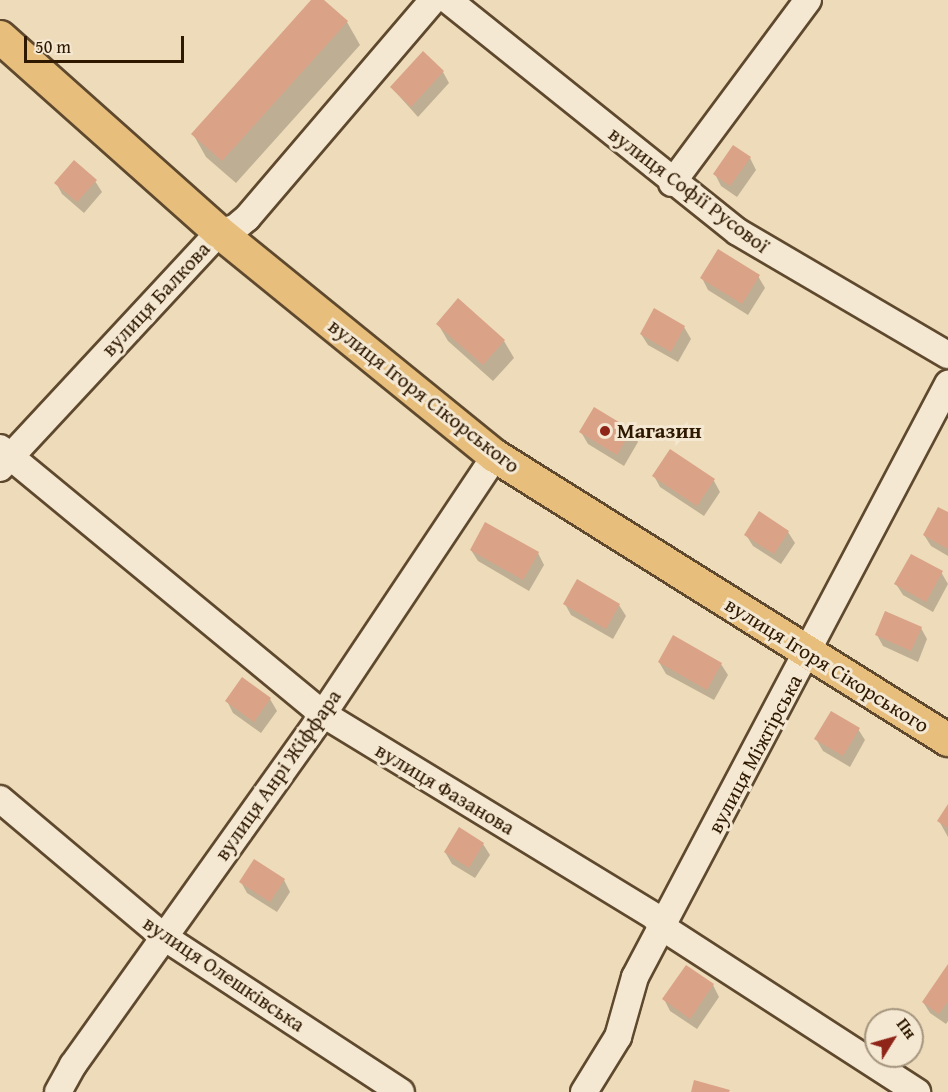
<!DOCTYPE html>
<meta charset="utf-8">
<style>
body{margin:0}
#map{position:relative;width:948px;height:1092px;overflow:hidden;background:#eedbb9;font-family:"Gentium Book Plus",serif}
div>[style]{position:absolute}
.shadow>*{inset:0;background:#0003}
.building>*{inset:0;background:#daa287}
.roads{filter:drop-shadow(2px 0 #5f492e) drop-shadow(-2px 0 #5f492e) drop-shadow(0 2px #5f492e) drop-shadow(0 -2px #5f492e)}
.minor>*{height:26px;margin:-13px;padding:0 13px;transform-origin:13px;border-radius:13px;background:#f4e8d2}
.major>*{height:32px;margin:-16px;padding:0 16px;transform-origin:16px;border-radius:16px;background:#e7be7c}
.dots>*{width:16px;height:16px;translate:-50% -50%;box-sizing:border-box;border:3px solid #f4e8d2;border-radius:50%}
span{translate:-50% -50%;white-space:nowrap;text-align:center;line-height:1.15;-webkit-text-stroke:6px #f4e8d2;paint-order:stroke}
.street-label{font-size:21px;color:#2f1800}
.poi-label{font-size:21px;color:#2f1800;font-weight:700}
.left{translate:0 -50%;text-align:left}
.north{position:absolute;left:864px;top:1008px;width:60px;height:60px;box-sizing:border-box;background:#f4e8d2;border:2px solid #a5957e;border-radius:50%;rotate:53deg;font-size:16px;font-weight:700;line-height:24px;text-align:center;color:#2f1800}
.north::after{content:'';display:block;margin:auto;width:21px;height:27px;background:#8f2418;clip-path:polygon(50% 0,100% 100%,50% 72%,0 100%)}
.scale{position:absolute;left:24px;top:36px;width:160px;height:27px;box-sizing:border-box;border:3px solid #2f1800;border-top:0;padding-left:8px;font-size:18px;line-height:21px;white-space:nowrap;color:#2f1800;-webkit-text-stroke:4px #f4e8d2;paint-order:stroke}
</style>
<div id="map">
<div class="shadow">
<div style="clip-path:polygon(313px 0,322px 0,347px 22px,360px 45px,236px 183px,206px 157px,193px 134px)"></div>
<div style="clip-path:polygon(443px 72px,449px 83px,418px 117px,391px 87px)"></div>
<div style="clip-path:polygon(750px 158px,756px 170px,737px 197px,721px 186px,715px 174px)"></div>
<div style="clip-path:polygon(95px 181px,102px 192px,84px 213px,62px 194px,56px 183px)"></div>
<div style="clip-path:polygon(758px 276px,765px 288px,748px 315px,708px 290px,702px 278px)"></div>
<div style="clip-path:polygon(438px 324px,504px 341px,514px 358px,493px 381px,448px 341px)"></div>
<div style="clip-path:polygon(684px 327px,691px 339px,678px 362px,648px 345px,641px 334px)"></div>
<div style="clip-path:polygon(631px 431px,638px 442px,624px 466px,588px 444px,581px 432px)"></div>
<div style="clip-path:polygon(654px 476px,714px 481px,720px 492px,704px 516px,660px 487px)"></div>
<div style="clip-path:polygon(948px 514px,948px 556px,931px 546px,924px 535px)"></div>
<div style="clip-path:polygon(788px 532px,795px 543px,781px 564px,753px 546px,746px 535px)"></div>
<div style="clip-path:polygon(471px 550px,538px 553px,544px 565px,529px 591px,478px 561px)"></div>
<div style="clip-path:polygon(941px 572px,948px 584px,933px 612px,903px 595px,896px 584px)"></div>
<div style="clip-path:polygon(565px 604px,619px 605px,626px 616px,613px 639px,571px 615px)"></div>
<div style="clip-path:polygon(921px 628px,927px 639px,918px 662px,883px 646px,877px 635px)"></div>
<div style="clip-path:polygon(659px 662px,721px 664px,728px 675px,714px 700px,666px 674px)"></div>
<div style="clip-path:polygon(243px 679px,270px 699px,277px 711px,261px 733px,233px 713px,227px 701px)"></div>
<div style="clip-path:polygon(858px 729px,865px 740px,850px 767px,823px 751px,816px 739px)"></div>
<div style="clip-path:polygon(948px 807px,948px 837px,939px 821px)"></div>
<div style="clip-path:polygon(483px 844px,490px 855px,475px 878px,452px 864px,445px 852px)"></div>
<div style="clip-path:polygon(284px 880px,290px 892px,277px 912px,247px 893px,241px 882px)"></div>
<div style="clip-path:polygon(948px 966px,948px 1021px,946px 1024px,930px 1013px,923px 1002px)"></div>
<div style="clip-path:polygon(713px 985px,719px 997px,697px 1029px,670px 1011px,664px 999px)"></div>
</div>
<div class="building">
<div style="clip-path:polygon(311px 0,324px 0,348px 21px,222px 161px,191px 134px)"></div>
<div style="clip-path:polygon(423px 51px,444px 71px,411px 107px,390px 87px)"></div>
<div style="clip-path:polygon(733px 145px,751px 157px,730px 186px,713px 174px)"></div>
<div style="clip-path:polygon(74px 160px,97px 180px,77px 202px,54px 183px)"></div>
<div style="clip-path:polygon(718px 249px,760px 275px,742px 304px,700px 278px)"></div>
<div style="clip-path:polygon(458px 298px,505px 340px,483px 365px,436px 324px)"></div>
<div style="clip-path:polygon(654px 308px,685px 326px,671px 352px,640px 334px)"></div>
<div style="clip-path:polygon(594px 407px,632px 430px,617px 455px,579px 432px)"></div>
<div style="clip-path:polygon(670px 449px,715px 479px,697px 506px,652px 476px)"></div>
<div style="clip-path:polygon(938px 507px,948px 512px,948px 549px,923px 535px)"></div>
<div style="clip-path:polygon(759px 511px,789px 531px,774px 554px,744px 535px)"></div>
<div style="clip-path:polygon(485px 522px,539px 552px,523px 580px,470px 550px)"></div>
<div style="clip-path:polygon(911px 554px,943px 571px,926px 602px,894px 584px)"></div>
<div style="clip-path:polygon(577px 579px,620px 604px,606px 629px,563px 604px)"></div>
<div style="clip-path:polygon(885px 611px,922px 627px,911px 651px,875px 635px)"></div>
<div style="clip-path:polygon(673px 635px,722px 663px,707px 690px,658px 662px)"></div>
<div style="clip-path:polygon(242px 677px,271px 698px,254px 722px,225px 701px)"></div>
<div style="clip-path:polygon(831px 711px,860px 728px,843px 756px,814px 739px)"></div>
<div style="clip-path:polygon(948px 804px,948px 828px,937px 821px)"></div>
<div style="clip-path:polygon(459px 827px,484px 843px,469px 868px,444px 852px)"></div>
<div style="clip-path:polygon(254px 859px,285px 879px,270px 902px,239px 882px)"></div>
<div style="clip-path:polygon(948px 964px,948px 1001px,939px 1014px,922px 1002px)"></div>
<div style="clip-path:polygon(686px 965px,714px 984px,690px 1019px,662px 999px)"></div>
<div style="clip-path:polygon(694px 1080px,730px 1090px,729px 1092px,691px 1092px)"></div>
</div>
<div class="roads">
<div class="minor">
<div style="left:448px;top:0;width:371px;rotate:38.7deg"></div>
<div style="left:738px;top:232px;width:243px;rotate:30.4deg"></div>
<div style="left:672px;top:183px;width:228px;rotate:-53.4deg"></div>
<div style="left:0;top:448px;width:418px;rotate:39.5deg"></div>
<div style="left:323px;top:714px;width:389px;rotate:31.4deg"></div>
<div style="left:655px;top:917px;width:12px;rotate:55deg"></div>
<div style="left:662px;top:927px;width:304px;rotate:32.9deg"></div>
<div style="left:0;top:468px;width:322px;rotate:-47.1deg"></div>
<div style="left:219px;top:232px;width:16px;rotate:-14deg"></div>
<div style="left:235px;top:228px;width:16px;rotate:-40deg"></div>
<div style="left:247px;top:218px;width:287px;rotate:-49.5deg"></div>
<div style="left:0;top:799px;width:214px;rotate:40.1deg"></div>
<div style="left:164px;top:937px;width:283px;rotate:33.2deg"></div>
<div style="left:58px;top:1092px;width:31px;rotate:-61deg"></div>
<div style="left:73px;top:1065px;width:431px;rotate:-54.5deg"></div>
<div style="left:323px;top:714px;width:310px;rotate:-56.3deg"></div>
<div style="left:584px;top:1092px;width:65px;rotate:-58.3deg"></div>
<div style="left:618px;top:1037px;width:62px;rotate:-74.2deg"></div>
<div style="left:635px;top:977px;width:671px;rotate:-62.17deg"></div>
</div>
<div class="major">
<div style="left:0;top:37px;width:293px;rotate:41.7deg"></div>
<div style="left:219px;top:232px;width:355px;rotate:39.1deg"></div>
<div style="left:495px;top:456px;width:535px;rotate:32.08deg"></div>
</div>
</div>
<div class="dots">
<div style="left:605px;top:431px;background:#8f2418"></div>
</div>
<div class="street-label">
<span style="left:689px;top:190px;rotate:37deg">вулиця Софії Русової</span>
<span style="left:156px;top:299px;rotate:-47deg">вулиця Балкова</span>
<span style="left:424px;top:396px;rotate:38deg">вулиця Ігоря Сікорського</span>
<span style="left:827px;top:665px;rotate:32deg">вулиця Ігоря Сікорського</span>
<span style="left:755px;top:754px;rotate:-62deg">вулиця Міжгірська</span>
<span style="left:278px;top:775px;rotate:-55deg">вулиця Анрі Жіффара</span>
<span style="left:445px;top:789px;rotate:31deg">вулиця Фазанова</span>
<span style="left:224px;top:974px;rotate:34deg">вулиця Олешківська</span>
</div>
<div class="poi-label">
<span class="left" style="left:617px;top:431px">Магазин</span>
</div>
<div class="north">Пн</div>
<div class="scale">50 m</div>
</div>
